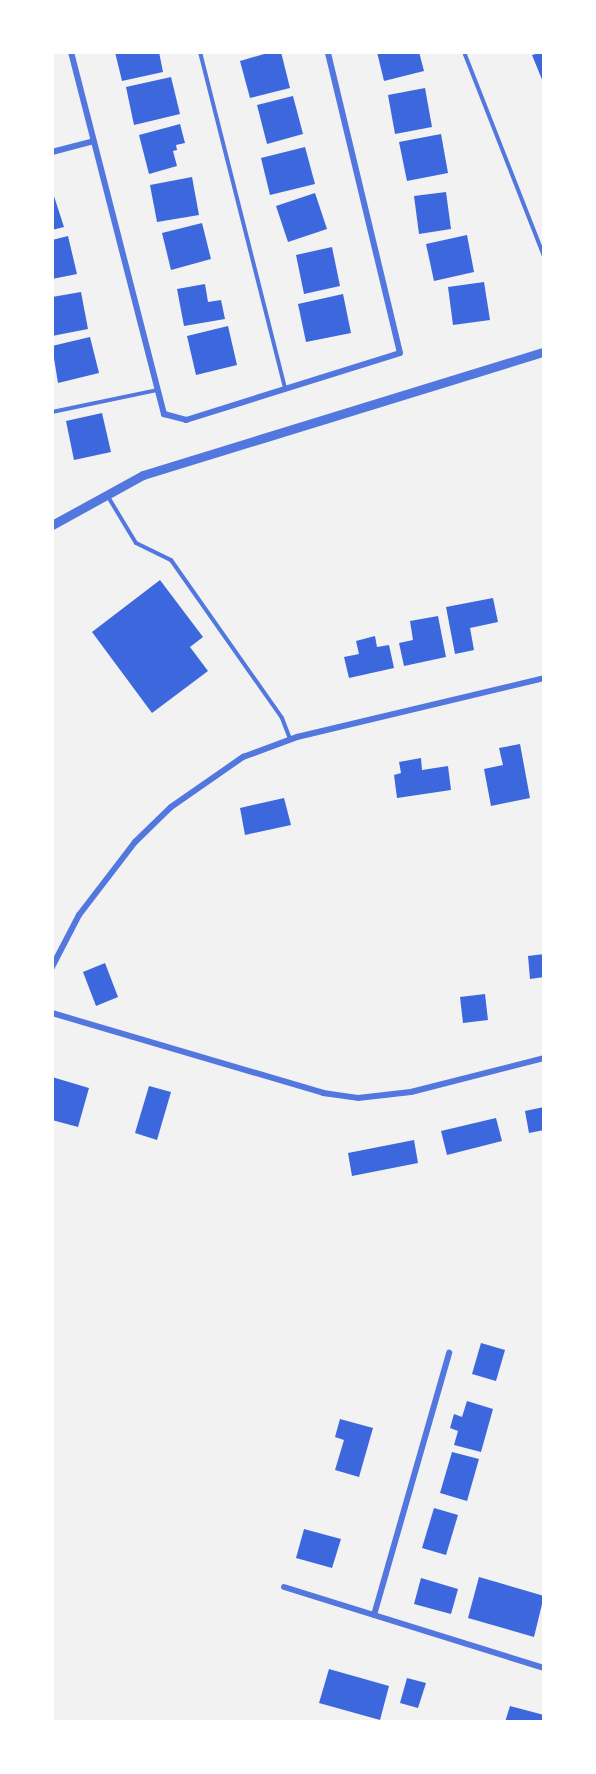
<!DOCTYPE html>
<style>
body{margin:0}
#map{position:relative;width:596px;height:1774px;overflow:hidden;background:#f2f2f2;font-family:Signika,sans-serif}
div>[style]{position:absolute}
.building>*{inset:0;background:#3d67dc}
.service>*{height:4px;margin:-2px;padding:0 2px;transform-origin:2px;border-radius:2px;background:#5277de}
.minor>*{height:6px;margin:-3px;padding:0 3px;transform-origin:3px;border-radius:3px;background:#5277de}
.tertiary>*{height:9px;margin:-4.5px;padding:0 4.5px;transform-origin:4.5px;border-radius:4.5px;background:#5277de}
span{translate:-50% -50%;white-space:nowrap;text-align:center;line-height:1.15;-webkit-text-stroke:4.5px #fff;paint-order:stroke}
.frame{position:absolute;inset:0;border:54px solid #fff;pointer-events:none}
</style>
<div id="map">
<div class="building">
<div style="clip-path:polygon(115px 52px,159px 52px,163px 72px,122px 81px)"></div>
<div style="clip-path:polygon(271px 52px,281px 52px,290px 88px,250px 98px,240px 61px)"></div>
<div style="clip-path:polygon(377px 52px,419px 52px,424px 71px,384px 81px)"></div>
<div style="clip-path:polygon(544px 52px,544px 82px,543px 82px,532px 55px)"></div>
<div style="clip-path:polygon(171px 77px,180px 114px,134px 125px,126px 87px)"></div>
<div style="clip-path:polygon(425px 88px,432px 127px,395px 134px,388px 95px)"></div>
<div style="clip-path:polygon(293px 96px,303px 134px,267px 144px,257px 105px)"></div>
<div style="clip-path:polygon(180px 124px,185px 143px,176px 145px,177px 150px,173px 151px,177px 166px,149px 174px,139px 135px)"></div>
<div style="clip-path:polygon(441px 134px,448px 173px,407px 181px,399px 142px)"></div>
<div style="clip-path:polygon(305px 147px,315px 184px,270px 195px,261px 158px)"></div>
<div style="clip-path:polygon(192px 177px,199px 215px,157px 222px,150px 185px)"></div>
<div style="clip-path:polygon(52px 190px,64px 227px,52px 230px)"></div>
<div style="clip-path:polygon(446px 192px,451px 229px,419px 234px,414px 196px)"></div>
<div style="clip-path:polygon(315px 193px,327px 229px,288px 242px,276px 206px)"></div>
<div style="clip-path:polygon(202px 223px,211px 259px,171px 270px,162px 233px)"></div>
<div style="clip-path:polygon(467px 235px,474px 272px,434px 281px,426px 244px)"></div>
<div style="clip-path:polygon(68px 236px,77px 274px,52px 279px,52px 240px)"></div>
<div style="clip-path:polygon(332px 247px,340px 286px,304px 294px,296px 255px)"></div>
<div style="clip-path:polygon(484px 282px,490px 320px,453px 325px,448px 287px)"></div>
<div style="clip-path:polygon(205px 284px,208px 302px,221px 300px,225px 319px,184px 326px,177px 289px)"></div>
<div style="clip-path:polygon(81px 292px,88px 329px,52px 336px,52px 297px)"></div>
<div style="clip-path:polygon(343px 294px,351px 333px,306px 342px,298px 304px)"></div>
<div style="clip-path:polygon(228px 326px,237px 365px,196px 375px,187px 336px)"></div>
<div style="clip-path:polygon(90px 337px,99px 373px,58px 383px,52px 346px)"></div>
<div style="clip-path:polygon(102px 413px,111px 452px,74px 460px,66px 421px)"></div>
<div style="clip-path:polygon(160px 580px,203px 637px,190px 647px,208px 671px,152px 713px,92px 632px)"></div>
<div style="clip-path:polygon(493px 598px,498px 622px,470px 628px,474px 650px,455px 654px,446px 607px)"></div>
<div style="clip-path:polygon(438px 616px,446px 657px,404px 666px,399px 643px,413px 640px,410px 621px)"></div>
<div style="clip-path:polygon(375px 636px,377px 647px,389px 645px,394px 668px,349px 678px,344px 657px,359px 654px,356px 641px)"></div>
<div style="clip-path:polygon(520px 744px,530px 798px,491px 806px,484px 769px,503px 765px,499px 748px)"></div>
<div style="clip-path:polygon(421px 758px,422px 770px,448px 766px,451px 790px,397px 798px,394px 775px,401px 773px,399px 762px)"></div>
<div style="clip-path:polygon(284px 798px,291px 825px,245px 835px,240px 808px)"></div>
<div style="clip-path:polygon(544px 954px,544px 977px,530px 979px,528px 956px)"></div>
<div style="clip-path:polygon(105px 963px,118px 997px,96px 1006px,83px 972px)"></div>
<div style="clip-path:polygon(485px 994px,488px 1020px,463px 1023px,460px 997px)"></div>
<div style="clip-path:polygon(52px 1077px,89px 1088px,78px 1127px,52px 1120px)"></div>
<div style="clip-path:polygon(149px 1086px,171px 1092px,157px 1140px,135px 1133px)"></div>
<div style="clip-path:polygon(544px 1107px,544px 1130px,529px 1133px,525px 1111px)"></div>
<div style="clip-path:polygon(496px 1118px,502px 1141px,447px 1155px,441px 1131px)"></div>
<div style="clip-path:polygon(414px 1140px,418px 1163px,352px 1176px,348px 1153px)"></div>
<div style="clip-path:polygon(481px 1343px,505px 1350px,496px 1381px,472px 1374px)"></div>
<div style="clip-path:polygon(467px 1401px,493px 1409px,481px 1452px,454px 1445px,458px 1431px,450px 1428px,454px 1414px,462px 1417px)"></div>
<div style="clip-path:polygon(340px 1419px,373px 1428px,359px 1477px,335px 1470px,344px 1440px,335px 1437px)"></div>
<div style="clip-path:polygon(452px 1452px,479px 1459px,467px 1501px,440px 1493px)"></div>
<div style="clip-path:polygon(434px 1508px,458px 1515px,446px 1555px,422px 1548px)"></div>
<div style="clip-path:polygon(304px 1529px,341px 1539px,332px 1568px,296px 1558px)"></div>
<div style="clip-path:polygon(479px 1577px,544px 1596px,534px 1637px,468px 1618px)"></div>
<div style="clip-path:polygon(421px 1578px,458px 1589px,451px 1614px,414px 1604px)"></div>
<div style="clip-path:polygon(329px 1669px,389px 1686px,380px 1720px,319px 1703px)"></div>
<div style="clip-path:polygon(407px 1678px,426px 1683px,418px 1708px,400px 1703px)"></div>
<div style="clip-path:polygon(510px 1706px,544px 1715px,544px 1722px,505px 1722px)"></div>
</div>
<div class="service">
<div style="left:200px;top:52px;width:348px;rotate:75.8deg"></div>
<div style="left:464px;top:52px;width:219px;rotate:68.6deg"></div>
<div style="left:52px;top:412px;width:107px;rotate:-11.8deg"></div>
<div style="left:107px;top:495px;width:56px;rotate:58.9deg"></div>
<div style="left:136px;top:543px;width:39px;rotate:26deg"></div>
<div style="left:171px;top:560px;width:193px;rotate:54.9deg"></div>
<div style="left:282px;top:718px;width:22px;rotate:69deg"></div>
</div>
<div class="minor">
<div style="left:71px;top:52px;width:374px;rotate:75.6deg"></div>
<div style="left:164px;top:414px;width:23px;rotate:15deg"></div>
<div style="left:186px;top:420px;width:224px;rotate:-17.4deg"></div>
<div style="left:400px;top:353px;width:309px;rotate:-103.5deg"></div>
<div style="left:52px;top:152px;width:43px;rotate:-14.7deg"></div>
<div style="left:52px;top:967px;width:59px;rotate:-62.6deg"></div>
<div style="left:79px;top:915px;width:92px;rotate:-52.5deg"></div>
<div style="left:135px;top:842px;width:50px;rotate:-44.2deg"></div>
<div style="left:171px;top:807px;width:88px;rotate:-34.8deg"></div>
<div style="left:243px;top:757px;width:58px;rotate:-20.3deg"></div>
<div style="left:297px;top:737px;width:254px;rotate:-13.4deg"></div>
<div style="left:52px;top:1013px;width:283px;rotate:16.4deg"></div>
<div style="left:323px;top:1093px;width:35px;rotate:8deg"></div>
<div style="left:358px;top:1098px;width:53px;rotate:-6.5deg"></div>
<div style="left:411px;top:1092px;width:137px;rotate:-14.3deg"></div>
<div style="left:284px;top:1587px;width:272px;rotate:17.3deg"></div>
<div style="left:374px;top:1615px;width:273px;rotate:-74deg"></div>
</div>
<div class="tertiary">
<div style="left:52px;top:525px;width:104px;rotate:-28.8deg"></div>
<div style="left:143px;top:475px;width:419px;rotate:-17.1deg"></div>
</div>
<div class="frame"></div>
</div>
